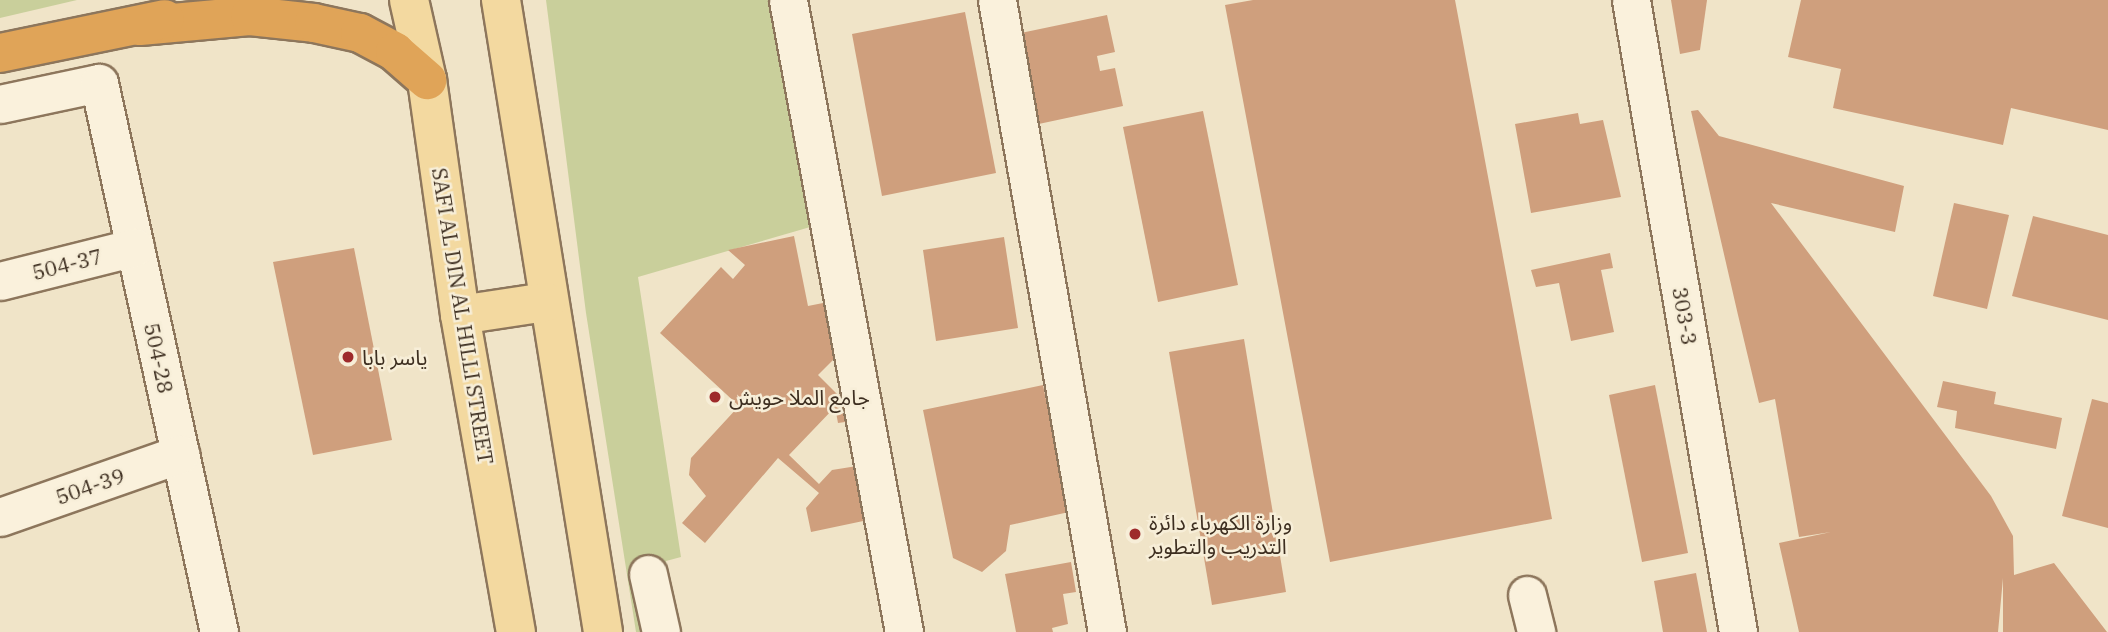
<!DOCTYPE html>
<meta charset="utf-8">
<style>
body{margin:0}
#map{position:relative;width:2108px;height:632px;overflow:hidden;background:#f0e4c8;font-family:"IBM Plex Serif","Noto Sans Arabic",serif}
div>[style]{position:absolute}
.green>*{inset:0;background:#c9cf9b}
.building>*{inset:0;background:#cf9f7d}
.roads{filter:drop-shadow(2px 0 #8d765c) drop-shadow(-2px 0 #8d765c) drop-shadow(0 2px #8d765c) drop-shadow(0 -2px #8d765c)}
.minor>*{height:37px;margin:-18.5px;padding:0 18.5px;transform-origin:18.5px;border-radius:18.5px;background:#faf1dc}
.major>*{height:38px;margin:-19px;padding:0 19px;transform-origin:19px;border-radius:19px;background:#f3d9a0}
.highway>*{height:38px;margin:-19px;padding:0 19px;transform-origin:19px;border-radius:19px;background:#e0a458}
.dots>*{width:19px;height:19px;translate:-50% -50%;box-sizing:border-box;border:4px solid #f7eed8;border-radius:50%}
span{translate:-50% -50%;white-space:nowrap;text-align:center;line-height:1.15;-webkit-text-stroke:5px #f7eed8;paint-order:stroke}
.street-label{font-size:21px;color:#3d2e20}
.poi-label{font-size:21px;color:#3d2e20}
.left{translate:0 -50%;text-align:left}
</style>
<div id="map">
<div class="green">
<div style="clip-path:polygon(0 0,77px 0,0 18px)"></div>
<div style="clip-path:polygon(546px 0,771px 0,824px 223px,638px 277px,681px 557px,666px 561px,676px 632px,636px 632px,586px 313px)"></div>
</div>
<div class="building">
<div style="clip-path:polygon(1253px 0,1455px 0,1552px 519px,1330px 562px,1225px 5px)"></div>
<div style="clip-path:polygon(1671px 0,1707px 0,1700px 50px,1680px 54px)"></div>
<div style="clip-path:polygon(1801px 0,2108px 0,2108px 130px,2011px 108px,2003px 145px,1833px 108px,1841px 69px,1788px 57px)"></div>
<div style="clip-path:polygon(965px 12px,996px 173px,882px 196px,852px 34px)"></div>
<div style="clip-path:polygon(1107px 15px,1115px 52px,1097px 56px,1100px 71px,1115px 68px,1123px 106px,1034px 125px,1016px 34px)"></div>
<div style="clip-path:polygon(1698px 110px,1719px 136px,1904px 186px,1895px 232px,1771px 203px,1991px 496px,2013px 536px,2014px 575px,2054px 563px,2107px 632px,2003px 632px,2003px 578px,1998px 632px,1799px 632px,1779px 543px,1831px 532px,1799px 537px,1775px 399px,1759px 403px,1738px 315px,1691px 111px)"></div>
<div style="clip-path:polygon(1203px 111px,1238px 285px,1158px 302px,1123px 127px)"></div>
<div style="clip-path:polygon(1578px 113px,1580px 124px,1603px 120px,1621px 197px,1531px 213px,1515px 124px)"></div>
<div style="clip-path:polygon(1954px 203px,2009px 215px,1987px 309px,1933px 296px)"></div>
<div style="clip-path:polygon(2033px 216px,2108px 235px,2108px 320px,2012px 296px)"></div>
<div style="clip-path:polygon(794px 236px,808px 306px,828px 302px,838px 355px,818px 375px,838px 395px,846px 393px,852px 421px,838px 423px,835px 407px,789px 455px,819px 484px,832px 470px,857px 466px,868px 520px,811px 532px,806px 508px,819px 493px,778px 458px,705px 543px,682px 523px,706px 496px,689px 475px,691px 458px,739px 406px,660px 333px,721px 267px,733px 279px,745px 265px,728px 250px)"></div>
<div style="clip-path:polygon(1004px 237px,1018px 328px,936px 341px,923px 250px)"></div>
<div style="clip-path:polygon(354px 248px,392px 440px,313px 455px,273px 262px)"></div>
<div style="clip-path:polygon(1610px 253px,1613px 268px,1601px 270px,1614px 332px,1571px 341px,1559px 283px,1536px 287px,1531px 270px)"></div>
<div style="clip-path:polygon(1244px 339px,1286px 592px,1212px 605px,1169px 352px)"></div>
<div style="clip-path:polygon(1943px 381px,1996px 392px,1994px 404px,2062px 418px,2056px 449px,1955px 428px,1957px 411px,1937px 407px)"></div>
<div style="clip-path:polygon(1043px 385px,1069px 512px,1010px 525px,1006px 551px,982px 572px,953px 558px,923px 410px)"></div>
<div style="clip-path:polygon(1655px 385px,1688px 553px,1642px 562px,1609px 395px)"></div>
<div style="clip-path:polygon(2092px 399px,2108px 403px,2108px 528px,2062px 516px)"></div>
<div style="clip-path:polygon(1071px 562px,1076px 592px,1063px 594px,1068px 624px,1052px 628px,1053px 632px,1016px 632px,1005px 574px)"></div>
<div style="clip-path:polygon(1696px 573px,1707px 632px,1663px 632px,1654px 581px)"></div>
</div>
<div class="roads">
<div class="minor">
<div style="left:788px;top:0;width:643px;rotate:79.6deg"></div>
<div style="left:997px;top:0;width:642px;rotate:80.13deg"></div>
<div style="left:1631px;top:0;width:641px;rotate:80.39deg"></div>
<div style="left:0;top:104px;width:101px;rotate:-12deg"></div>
<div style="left:99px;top:83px;width:562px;rotate:77.67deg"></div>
<div style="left:0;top:281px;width:139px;rotate:-14.1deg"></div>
<div style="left:0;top:517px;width:191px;rotate:-19.3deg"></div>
<div style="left:648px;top:574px;width:59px;rotate:77.4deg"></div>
<div style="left:1527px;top:595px;width:38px;rotate:76deg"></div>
</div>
<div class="major">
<div style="left:409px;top:0;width:82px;rotate:77.3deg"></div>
<div style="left:427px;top:80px;width:237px;rotate:82deg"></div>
<div style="left:460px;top:315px;width:322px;rotate:80deg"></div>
<div style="left:501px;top:0;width:640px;rotate:80.83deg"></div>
<div style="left:460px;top:315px;width:87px;rotate:-8.6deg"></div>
</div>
<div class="highway">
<div style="left:140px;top:26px;width:110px;rotate:-5.2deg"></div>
<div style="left:250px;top:16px;width:64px;rotate:6.2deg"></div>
<div style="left:314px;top:23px;width:47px;rotate:12.3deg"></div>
<div style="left:360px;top:33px;width:40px;rotate:28deg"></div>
<div style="left:395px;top:52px;width:43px;rotate:41.2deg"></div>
<div style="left:0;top:53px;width:168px;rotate:-11.6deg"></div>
</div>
</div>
<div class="dots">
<div style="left:348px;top:357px;background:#9e2a2b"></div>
<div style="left:715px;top:397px;background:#9e2a2b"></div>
<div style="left:1135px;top:534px;background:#9e2a2b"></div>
</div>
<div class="street-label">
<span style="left:67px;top:264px;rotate:-14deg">504-37</span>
<span style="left:463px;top:316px;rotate:81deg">SAFI AL DIN AL HILLI STREET</span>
<span style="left:1685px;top:316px;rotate:80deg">303-3</span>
<span style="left:159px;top:358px;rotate:78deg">504-28</span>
<span style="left:90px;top:486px;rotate:-19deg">504-39</span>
</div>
<div class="poi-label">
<span class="left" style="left:362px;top:357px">ياسر بابا</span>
<span class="left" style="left:729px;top:397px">جامع الملا حويش</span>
<span class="left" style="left:1149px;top:534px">وزارة الكهرباء دائرة<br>التدريب والتطوير</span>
</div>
</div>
